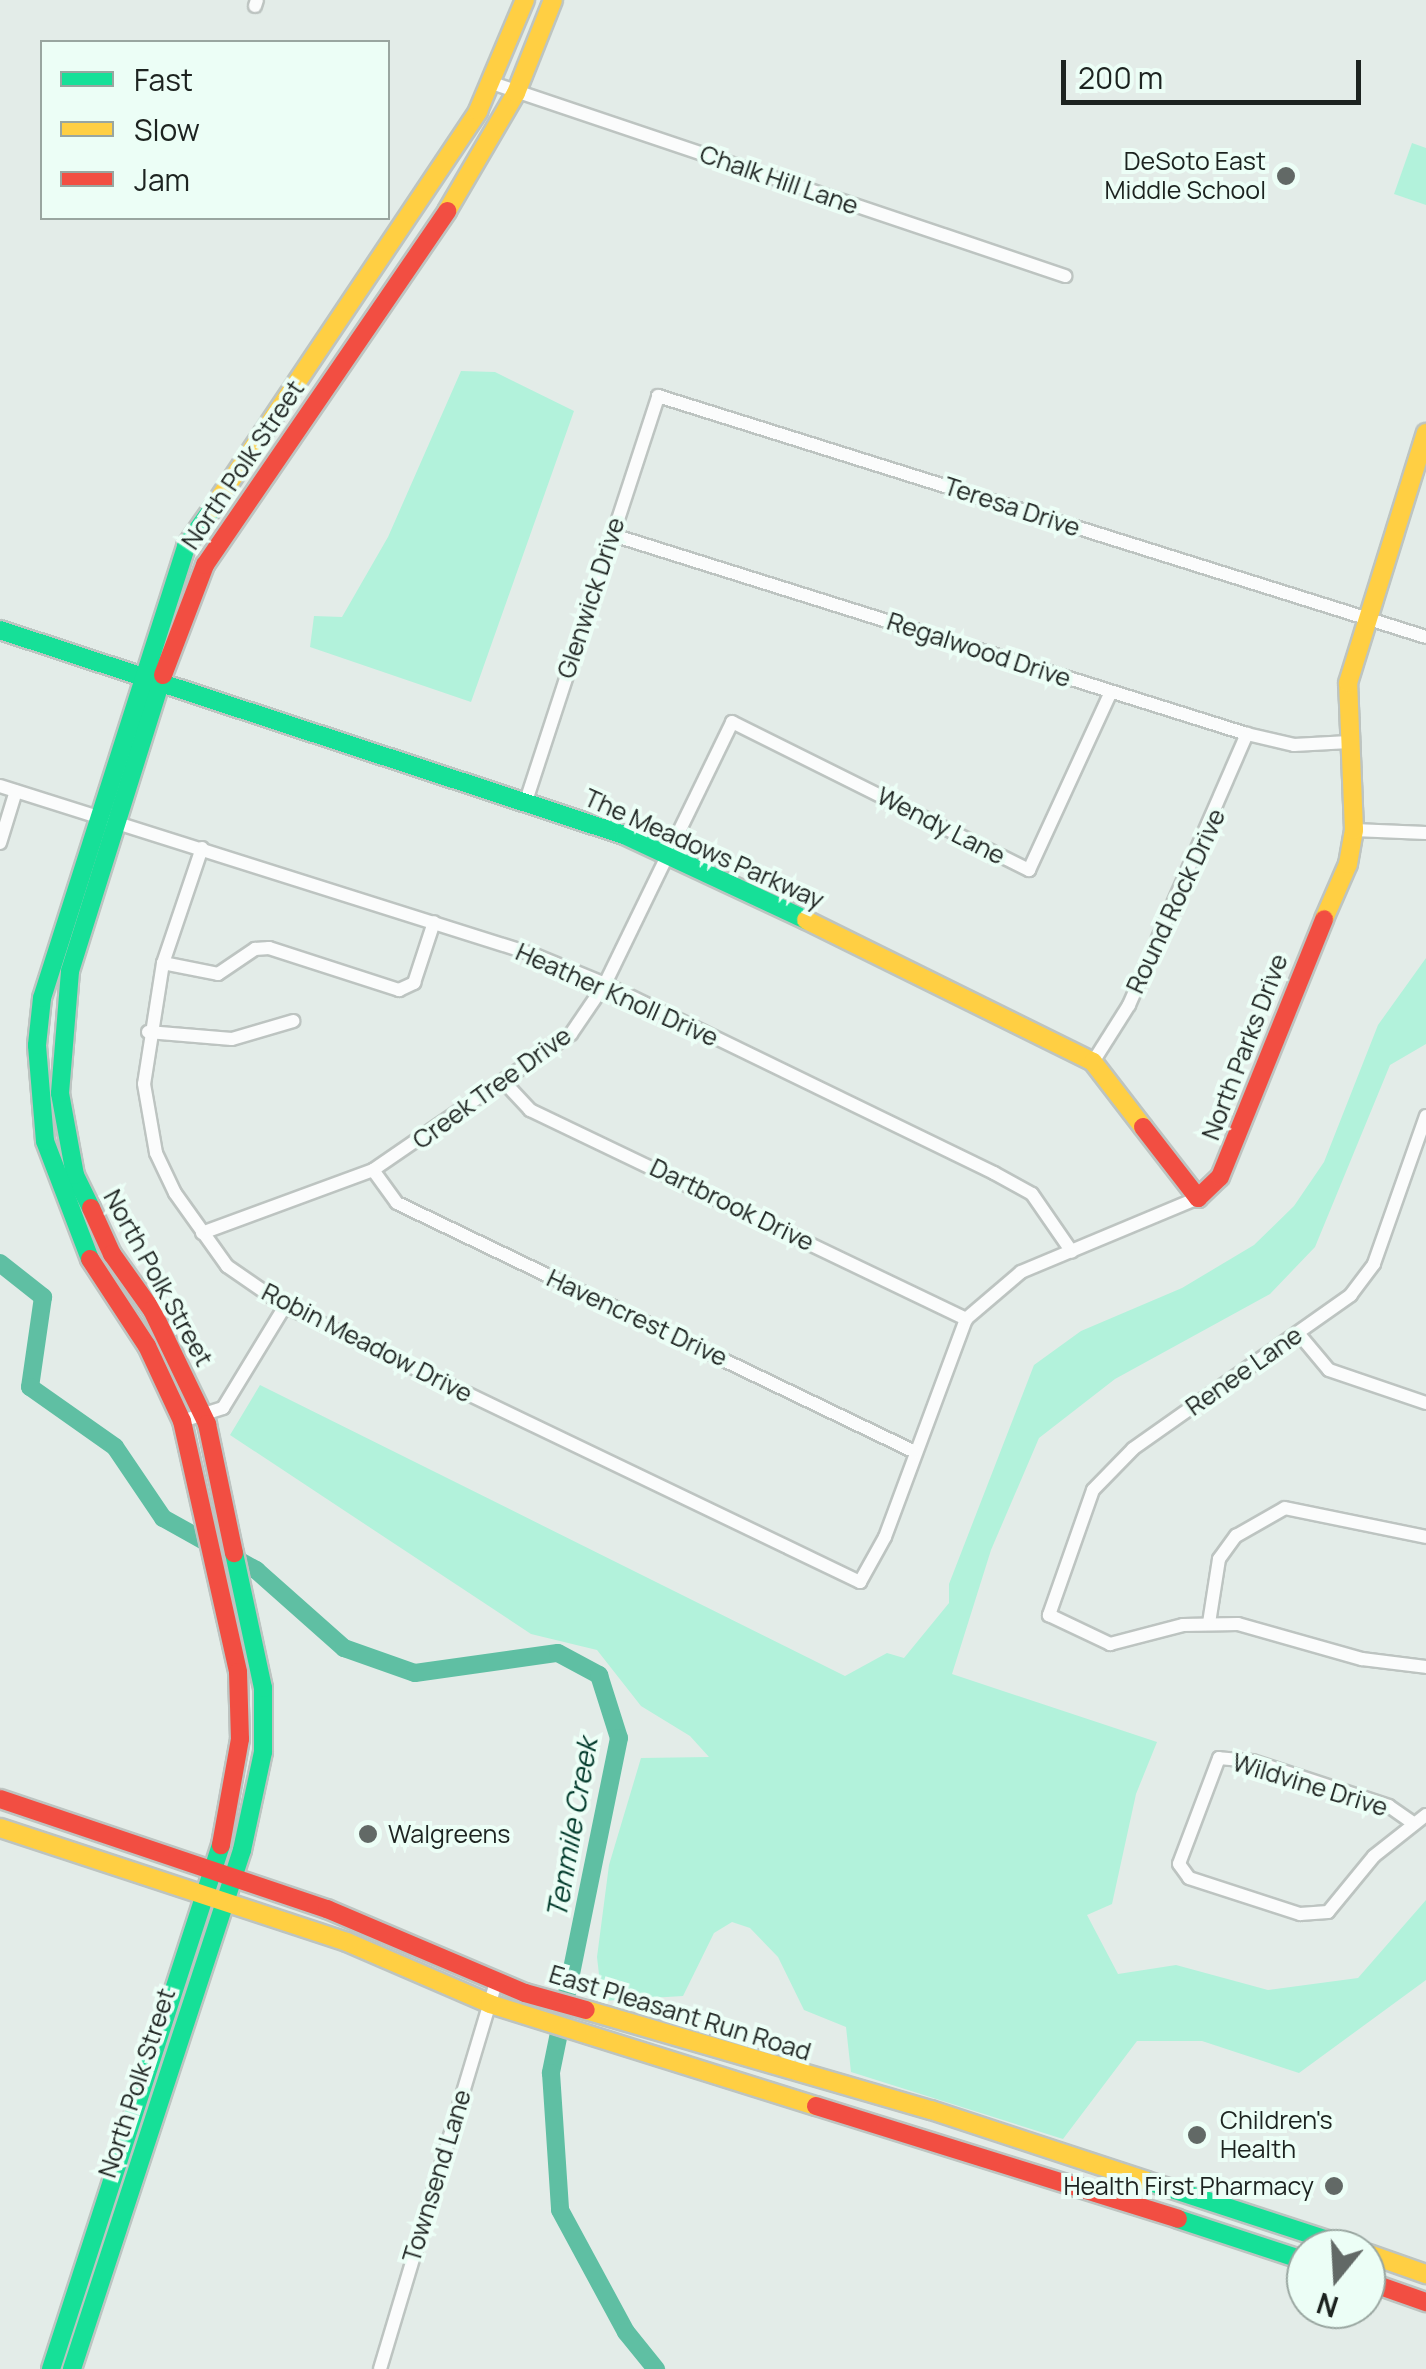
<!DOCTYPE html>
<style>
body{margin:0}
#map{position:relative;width:1426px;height:2369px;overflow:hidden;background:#e3ece8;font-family:Manrope,sans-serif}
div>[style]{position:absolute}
.green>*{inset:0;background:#b2f2db}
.river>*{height:18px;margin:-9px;padding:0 9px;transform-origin:9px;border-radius:9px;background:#5fbfa3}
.roads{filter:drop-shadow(2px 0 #bdc4c1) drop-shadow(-2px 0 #bdc4c1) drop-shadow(0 2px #bdc4c1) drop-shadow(0 -2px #bdc4c1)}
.street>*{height:12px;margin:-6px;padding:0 6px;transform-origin:6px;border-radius:6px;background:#fbfcfc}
.fast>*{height:18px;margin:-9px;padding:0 9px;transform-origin:9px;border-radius:9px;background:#16e098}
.slow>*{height:18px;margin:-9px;padding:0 9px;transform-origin:9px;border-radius:9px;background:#ffcf43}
.jam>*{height:18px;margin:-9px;padding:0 9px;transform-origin:9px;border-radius:9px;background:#f24e42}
.dots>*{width:28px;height:28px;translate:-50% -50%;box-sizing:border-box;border:5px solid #ecfef6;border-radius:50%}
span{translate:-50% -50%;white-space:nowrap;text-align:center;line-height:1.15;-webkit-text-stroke:8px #ecfef6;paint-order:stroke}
.poi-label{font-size:25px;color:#1d2320}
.right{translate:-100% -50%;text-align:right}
.left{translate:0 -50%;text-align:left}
.street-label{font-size:25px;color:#1d2320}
.water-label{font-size:28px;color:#00392a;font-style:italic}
.legend{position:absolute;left:40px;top:40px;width:350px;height:180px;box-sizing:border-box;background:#ecfef6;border:2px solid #99a6a0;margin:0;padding:12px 18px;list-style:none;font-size:30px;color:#1d2320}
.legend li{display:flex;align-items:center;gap:20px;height:50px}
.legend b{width:50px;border:2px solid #99a6a0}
.north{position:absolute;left:1286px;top:2229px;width:100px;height:100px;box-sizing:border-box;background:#ecfef6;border:2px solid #99a6a0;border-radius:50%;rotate:198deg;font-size:28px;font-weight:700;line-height:40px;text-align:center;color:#1d2320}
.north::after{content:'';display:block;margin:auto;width:35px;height:45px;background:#626966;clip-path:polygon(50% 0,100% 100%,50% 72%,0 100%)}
.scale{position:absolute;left:1061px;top:60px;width:300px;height:45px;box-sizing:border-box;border:5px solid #1d2320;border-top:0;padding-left:12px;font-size:30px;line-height:35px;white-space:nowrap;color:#1d2320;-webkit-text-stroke:8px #ecfef6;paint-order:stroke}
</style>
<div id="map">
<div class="green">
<div style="clip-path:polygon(1412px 143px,1426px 148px,1426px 205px,1394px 194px)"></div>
<div style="clip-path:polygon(461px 371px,495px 372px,574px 411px,471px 702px,310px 647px,314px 616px,342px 617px,388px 537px)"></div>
<div style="clip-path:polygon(1426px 958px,1426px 1044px,1390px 1065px,1315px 1247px,1270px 1294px,1115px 1379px,1039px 1438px,991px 1550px,952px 1674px,1157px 1742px,1136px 1794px,1112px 1904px,1087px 1915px,1118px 1974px,1176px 1965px,1268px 1990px,1358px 1978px,1426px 1900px,1426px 1980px,1299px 2073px,1202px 2041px,1137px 2041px,1063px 2139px,851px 2072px,846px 2027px,804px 2010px,778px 1957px,750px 1928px,732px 1922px,714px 1933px,683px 1996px,602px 2001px,597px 1957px,609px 1865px,641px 1758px,709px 1757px,690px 1736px,641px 1706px,597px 1650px,531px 1634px,230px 1435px,260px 1385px,845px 1676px,887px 1653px,904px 1658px,949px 1603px,949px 1584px,1034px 1365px,1081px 1331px,1182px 1288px,1254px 1245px,1294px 1206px,1324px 1162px,1378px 1025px)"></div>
</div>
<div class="river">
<div style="left:0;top:1263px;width:55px;rotate:38.3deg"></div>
<div style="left:43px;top:1297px;width:91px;rotate:98.2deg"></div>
<div style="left:30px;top:1387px;width:104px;rotate:35.2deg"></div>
<div style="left:115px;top:1447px;width:86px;rotate:55.9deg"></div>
<div style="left:163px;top:1518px;width:107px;rotate:29.2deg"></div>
<div style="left:256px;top:1570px;width:118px;rotate:41.6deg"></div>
<div style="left:344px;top:1648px;width:75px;rotate:19.4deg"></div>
<div style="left:415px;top:1673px;width:144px;rotate:-8deg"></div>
<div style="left:558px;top:1653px;width:47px;rotate:28.2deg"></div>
<div style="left:599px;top:1675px;width:66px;rotate:72.4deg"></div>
<div style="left:619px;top:1738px;width:342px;rotate:101.5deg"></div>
<div style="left:551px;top:2073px;width:137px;rotate:86.2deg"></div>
<div style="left:560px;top:2210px;width:139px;rotate:61.6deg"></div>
<div style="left:626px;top:2332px;width:48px;rotate:51deg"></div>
</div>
<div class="roads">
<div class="street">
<div style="left:255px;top:6px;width:6px;rotate:-72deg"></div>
<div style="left:492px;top:83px;width:605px;rotate:18.61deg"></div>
<div style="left:613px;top:535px;width:664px;rotate:17.43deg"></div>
<div style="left:1247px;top:734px;width:48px;rotate:13.2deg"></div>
<div style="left:1294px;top:745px;width:55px;rotate:-3.1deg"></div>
<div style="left:0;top:786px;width:561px;rotate:17.53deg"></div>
<div style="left:535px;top:955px;width:76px;rotate:22.5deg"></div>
<div style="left:605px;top:984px;width:432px;rotate:25.9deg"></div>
<div style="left:994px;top:1173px;width:43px;rotate:28.9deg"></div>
<div style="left:1032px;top:1194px;width:70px;rotate:55.4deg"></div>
<div style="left:526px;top:801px;width:426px;rotate:-71.9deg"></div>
<div style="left:658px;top:396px;width:805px;rotate:17.42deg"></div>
<div style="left:1354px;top:830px;width:72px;rotate:2.4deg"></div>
<div style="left:0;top:843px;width:54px;rotate:-72.9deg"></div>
<div style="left:202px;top:848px;width:121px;rotate:108.7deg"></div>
<div style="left:163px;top:963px;width:122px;rotate:98.9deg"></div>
<div style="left:144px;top:1084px;width:70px;rotate:80.1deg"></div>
<div style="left:156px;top:1153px;width:44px;rotate:64.6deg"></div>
<div style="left:175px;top:1193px;width:90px;rotate:54.5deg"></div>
<div style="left:227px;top:1266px;width:70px;rotate:34.6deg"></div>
<div style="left:285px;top:1306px;width:638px;rotate:25.64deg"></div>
<div style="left:860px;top:1582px;width:51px;rotate:-60.9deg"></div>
<div style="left:885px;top:1537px;width:233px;rotate:-69.6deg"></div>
<div style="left:966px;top:1319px;width:72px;rotate:-40.5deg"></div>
<div style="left:1021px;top:1272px;width:192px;rotate:-22.7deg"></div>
<div style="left:163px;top:963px;width:56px;rotate:11.3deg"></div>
<div style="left:218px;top:974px;width:45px;rotate:-34deg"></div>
<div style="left:255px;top:949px;width:14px;rotate:-4deg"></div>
<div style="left:269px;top:948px;width:137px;rotate:17.9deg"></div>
<div style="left:399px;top:990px;width:17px;rotate:-25deg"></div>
<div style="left:414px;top:983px;width:64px;rotate:-71.8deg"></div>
<div style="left:148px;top:1032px;width:84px;rotate:4.8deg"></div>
<div style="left:232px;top:1039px;width:64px;rotate:-16.4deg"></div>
<div style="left:1093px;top:1062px;width:67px;rotate:-57.7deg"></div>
<div style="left:1129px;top:1005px;width:296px;rotate:-66.5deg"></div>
<div style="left:505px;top:1083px;width:37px;rotate:47deg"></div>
<div style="left:530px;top:1110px;width:484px;rotate:25.6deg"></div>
<div style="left:1426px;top:1116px;width:157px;rotate:109.4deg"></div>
<div style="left:1374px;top:1264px;width:39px;rotate:127deg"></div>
<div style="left:1351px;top:1295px;width:267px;rotate:144.8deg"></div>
<div style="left:1133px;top:1449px;width:57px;rotate:134.3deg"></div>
<div style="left:1093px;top:1490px;width:133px;rotate:109.4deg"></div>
<div style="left:1049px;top:1615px;width:68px;rotate:25.4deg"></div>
<div style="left:1110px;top:1644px;width:75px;rotate:-14.6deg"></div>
<div style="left:1183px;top:1625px;width:55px;rotate:-1deg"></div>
<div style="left:1238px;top:1624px;width:129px;rotate:15.8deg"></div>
<div style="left:1362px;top:1659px;width:64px;rotate:7.1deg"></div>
<div style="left:373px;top:1170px;width:41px;rotate:54deg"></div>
<div style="left:397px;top:1203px;width:575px;rotate:25.67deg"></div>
<div style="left:202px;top:1233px;width:182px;rotate:-20.2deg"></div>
<div style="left:373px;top:1170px;width:240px;rotate:-34.5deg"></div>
<div style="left:571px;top:1034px;width:60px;rotate:-55.8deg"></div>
<div style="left:605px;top:984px;width:291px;rotate:-64.1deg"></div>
<div style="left:732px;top:722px;width:332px;rotate:26.5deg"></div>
<div style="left:1029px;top:870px;width:196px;rotate:-65.3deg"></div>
<div style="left:1298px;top:1333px;width:48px;rotate:50deg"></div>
<div style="left:1329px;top:1370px;width:102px;rotate:18.8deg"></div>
<div style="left:182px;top:1421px;width:43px;rotate:-17.6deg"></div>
<div style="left:223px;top:1408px;width:119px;rotate:-58.7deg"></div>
<div style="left:1209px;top:1623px;width:65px;rotate:-81.1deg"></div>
<div style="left:1219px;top:1559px;width:29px;rotate:-54deg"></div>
<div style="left:1236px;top:1536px;width:56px;rotate:-29.7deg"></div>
<div style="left:1285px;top:1508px;width:144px;rotate:11.6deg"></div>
<div style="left:1413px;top:1823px;width:29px;rotate:-145deg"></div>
<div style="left:1389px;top:1806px;width:144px;rotate:-161.8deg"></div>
<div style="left:1252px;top:1761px;width:33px;rotate:-175deg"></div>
<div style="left:1219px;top:1758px;width:113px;rotate:110.7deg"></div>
<div style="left:1179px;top:1864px;width:17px;rotate:54deg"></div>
<div style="left:1189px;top:1878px;width:117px;rotate:18deg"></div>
<div style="left:1300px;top:1914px;width:28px;rotate:-4deg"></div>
<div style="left:1328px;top:1912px;width:72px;rotate:-50.6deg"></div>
<div style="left:1374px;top:1856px;width:66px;rotate:-38.3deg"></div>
<div style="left:380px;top:2369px;width:403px;rotate:-73.3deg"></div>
</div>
<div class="fast">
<div style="left:0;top:630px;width:657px;rotate:18.19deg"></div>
<div style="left:624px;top:835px;width:201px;rotate:25deg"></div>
<div style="left:91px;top:1208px;width:37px;rotate:-116deg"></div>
<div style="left:75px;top:1175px;width:83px;rotate:-100.4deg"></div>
<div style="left:60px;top:1093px;width:122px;rotate:-85.3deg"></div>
<div style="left:70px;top:971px;width:310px;rotate:-72.6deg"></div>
<div style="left:90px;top:1259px;width:126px;rotate:-110.9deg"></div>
<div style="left:45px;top:1141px;width:96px;rotate:-94.8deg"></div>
<div style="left:37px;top:1045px;width:47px;rotate:-83.9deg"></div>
<div style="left:42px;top:998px;width:474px;rotate:-72.3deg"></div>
<div style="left:186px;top:546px;width:45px;rotate:-54.9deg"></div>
<div style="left:1147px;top:2181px;width:219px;rotate:18.1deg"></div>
<div style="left:1178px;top:2219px;width:135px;rotate:18.2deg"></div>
<div style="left:51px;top:2369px;width:551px;rotate:-72.03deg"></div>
<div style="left:72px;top:2369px;width:546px;rotate:-71.86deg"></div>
<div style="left:242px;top:1850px;width:100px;rotate:-77.9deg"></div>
<div style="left:263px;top:1752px;width:64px;rotate:-90deg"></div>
<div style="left:263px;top:1688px;width:138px;rotate:-102.1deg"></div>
</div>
<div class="slow">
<div style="left:447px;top:211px;width:137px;rotate:-59.7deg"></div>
<div style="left:516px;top:93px;width:100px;rotate:-68.3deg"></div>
<div style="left:212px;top:509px;width:479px;rotate:-56.2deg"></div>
<div style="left:478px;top:111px;width:121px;rotate:-67.1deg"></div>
<div style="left:1324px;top:919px;width:60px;rotate:-66.4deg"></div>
<div style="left:1348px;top:864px;width:35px;rotate:-80deg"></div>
<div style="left:1354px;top:830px;width:147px;rotate:-92.3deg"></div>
<div style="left:1348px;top:683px;width:262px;rotate:-72.7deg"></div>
<div style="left:806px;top:920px;width:320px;rotate:26.3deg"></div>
<div style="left:1093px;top:1062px;width:82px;rotate:52.4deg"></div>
<div style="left:0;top:1828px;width:365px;rotate:18.2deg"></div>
<div style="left:347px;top:1942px;width:156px;rotate:23.4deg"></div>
<div style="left:490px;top:2004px;width:342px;rotate:17.4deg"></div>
<div style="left:586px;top:2010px;width:359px;rotate:16.2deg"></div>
<div style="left:931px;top:2110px;width:227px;rotate:18.2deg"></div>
<div style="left:1366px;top:2253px;width:64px;rotate:19.3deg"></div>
</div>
<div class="jam">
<div style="left:163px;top:675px;width:118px;rotate:-69.1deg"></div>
<div style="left:205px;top:565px;width:429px;rotate:-55.6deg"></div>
<div style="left:1143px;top:1127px;width:90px;rotate:52.2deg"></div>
<div style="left:1198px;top:1198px;width:30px;rotate:-44deg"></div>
<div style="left:1220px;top:1177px;width:278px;rotate:-68deg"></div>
<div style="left:91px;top:1208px;width:51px;rotate:65.5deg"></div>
<div style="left:112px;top:1254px;width:69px;rotate:54.5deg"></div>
<div style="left:152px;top:1310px;width:127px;rotate:64.2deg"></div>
<div style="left:207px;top:1424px;width:132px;rotate:78.2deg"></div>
<div style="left:90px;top:1259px;width:104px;rotate:56.8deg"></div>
<div style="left:147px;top:1346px;width:83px;rotate:65deg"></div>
<div style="left:182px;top:1421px;width:257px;rotate:77.4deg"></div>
<div style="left:238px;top:1672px;width:67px;rotate:88.3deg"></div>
<div style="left:240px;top:1739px;width:108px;rotate:100.2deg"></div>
<div style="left:0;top:1799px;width:345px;rotate:18.6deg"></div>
<div style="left:327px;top:1909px;width:215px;rotate:23deg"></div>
<div style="left:525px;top:1993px;width:63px;rotate:15.6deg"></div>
<div style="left:816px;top:2106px;width:379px;rotate:17.3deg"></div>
<div style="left:1366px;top:2281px;width:64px;rotate:19.3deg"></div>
</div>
</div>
<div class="dots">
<div style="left:1286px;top:176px;background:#626966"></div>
<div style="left:368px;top:1834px;background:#626966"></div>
<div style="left:1197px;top:2135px;background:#626966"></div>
<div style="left:1334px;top:2186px;background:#626966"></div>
</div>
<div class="poi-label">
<span class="right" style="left:1266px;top:176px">DeSoto East<br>Middle School</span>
<span class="left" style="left:388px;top:1834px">Walgreens</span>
<span class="left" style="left:1220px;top:2135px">Children's<br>Health</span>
<span class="right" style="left:1314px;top:2186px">Health First Pharmacy</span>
</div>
<div class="street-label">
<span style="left:779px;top:180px;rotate:19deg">Chalk Hill Lane</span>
<span style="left:243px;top:465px;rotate:-56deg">North Polk Street</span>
<span style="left:1012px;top:507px;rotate:18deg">Teresa Drive</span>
<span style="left:591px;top:598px;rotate:-72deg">Glenwick Drive</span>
<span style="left:979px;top:650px;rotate:18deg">Regalwood Drive</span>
<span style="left:941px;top:826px;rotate:27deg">Wendy Lane</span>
<span style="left:704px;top:849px;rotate:24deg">The Meadows Parkway</span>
<span style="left:1176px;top:901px;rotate:-65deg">Round Rock Drive</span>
<span style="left:617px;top:995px;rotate:24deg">Heather Knoll Drive</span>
<span style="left:1245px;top:1047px;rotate:-69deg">North Parks Drive</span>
<span style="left:492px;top:1088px;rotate:-36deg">Creek Tree Drive</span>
<span style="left:732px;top:1205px;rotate:26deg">Dartbrook Drive</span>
<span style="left:158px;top:1278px;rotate:61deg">North Polk Street</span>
<span style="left:637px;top:1318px;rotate:25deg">Havencrest Drive</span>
<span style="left:367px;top:1343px;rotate:27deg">Robin Meadow Drive</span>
<span style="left:1244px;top:1371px;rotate:-35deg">Renee Lane</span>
<span style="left:1310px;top:1785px;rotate:17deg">Wildvine Drive</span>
<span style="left:680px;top:2013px;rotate:17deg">East Pleasant Run Road</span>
<span style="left:137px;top:2083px;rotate:-72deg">North Polk Street</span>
<span style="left:437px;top:2176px;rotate:-73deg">Townsend Lane</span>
</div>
<div class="water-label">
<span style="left:571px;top:1828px;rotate:-80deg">Tenmile Creek</span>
</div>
<ul class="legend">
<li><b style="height:12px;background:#16e098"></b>Fast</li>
<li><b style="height:12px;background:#ffcf43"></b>Slow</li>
<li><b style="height:12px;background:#f24e42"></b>Jam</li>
</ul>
<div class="north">N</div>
<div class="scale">200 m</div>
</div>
